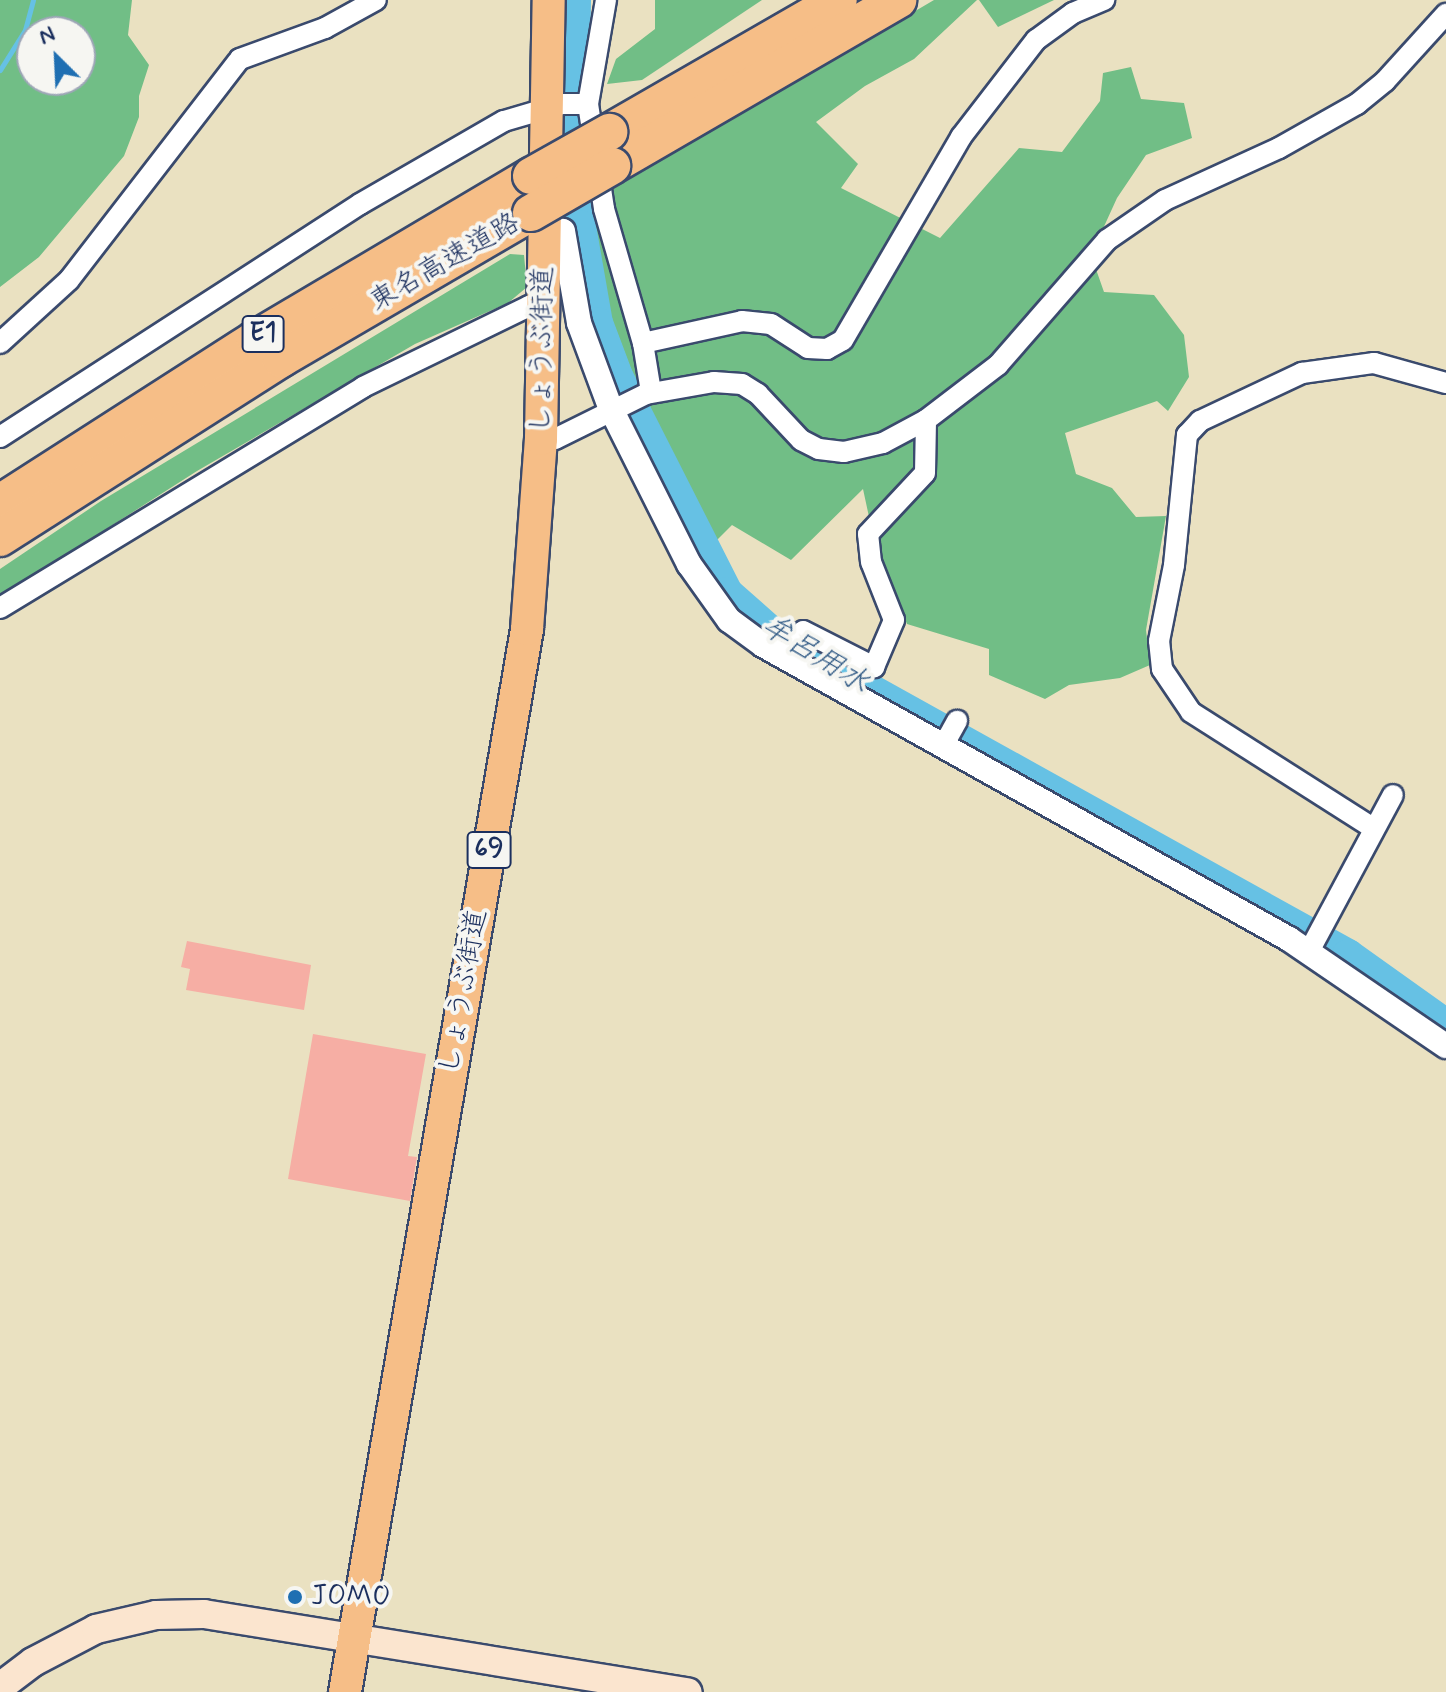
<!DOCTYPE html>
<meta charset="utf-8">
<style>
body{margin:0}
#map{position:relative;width:1446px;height:1692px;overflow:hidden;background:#eae1c1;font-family:Mynerve,"Klee One",sans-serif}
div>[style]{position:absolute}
.forest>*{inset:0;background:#71be86}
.stream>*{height:5px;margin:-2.5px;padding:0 2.5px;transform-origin:2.5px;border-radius:2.5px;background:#66c1e4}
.river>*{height:32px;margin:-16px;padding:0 16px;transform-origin:16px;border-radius:16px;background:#66c1e4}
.building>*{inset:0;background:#f6aea4}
.roads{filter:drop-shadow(2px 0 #3a4a6d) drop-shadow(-2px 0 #3a4a6d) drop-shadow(0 2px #3a4a6d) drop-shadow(0 -2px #3a4a6d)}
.minor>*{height:20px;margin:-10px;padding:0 10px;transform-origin:10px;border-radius:10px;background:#fff}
.tertiary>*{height:24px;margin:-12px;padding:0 12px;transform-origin:12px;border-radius:12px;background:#fff}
.secondary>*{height:28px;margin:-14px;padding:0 14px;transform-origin:14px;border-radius:14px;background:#fbe5cf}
.primary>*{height:32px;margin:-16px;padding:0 16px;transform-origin:16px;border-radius:16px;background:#f6be87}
.motorway>*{height:36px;margin:-18px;padding:0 18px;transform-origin:18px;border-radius:18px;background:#f6be87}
.bridges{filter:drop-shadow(2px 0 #3a4a6d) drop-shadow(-2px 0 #3a4a6d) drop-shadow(0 2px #3a4a6d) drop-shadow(0 -2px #3a4a6d)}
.motorway-bridge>*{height:36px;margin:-18px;padding:0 18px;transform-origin:18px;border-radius:18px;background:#f6be87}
.dots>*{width:22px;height:22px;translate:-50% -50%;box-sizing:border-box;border:4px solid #f6f6f2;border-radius:50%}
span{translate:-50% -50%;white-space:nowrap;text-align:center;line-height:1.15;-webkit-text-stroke:8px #f6f6f2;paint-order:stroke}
.shield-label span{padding:2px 6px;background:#f6f6f2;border:2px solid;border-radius:6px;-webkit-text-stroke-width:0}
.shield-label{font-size:26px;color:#1b2f5e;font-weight:700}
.street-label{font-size:28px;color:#1b2f5e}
.poi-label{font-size:28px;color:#1b2f5e}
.left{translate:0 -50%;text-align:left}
.water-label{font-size:30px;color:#325b86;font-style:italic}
.north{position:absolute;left:16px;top:16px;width:80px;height:80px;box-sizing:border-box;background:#f6f6f2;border:2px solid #9ea6b7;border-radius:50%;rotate:336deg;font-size:22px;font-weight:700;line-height:32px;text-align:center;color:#1b2f5e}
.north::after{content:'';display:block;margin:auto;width:28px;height:36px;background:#1f6fb2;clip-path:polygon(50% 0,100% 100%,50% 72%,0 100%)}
</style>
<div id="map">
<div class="forest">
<div style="clip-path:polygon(evenodd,0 0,132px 0,128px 35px,149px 65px,139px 96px,139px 117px,124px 156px,39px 257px,0 287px,0 0,32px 32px,80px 32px,80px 80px,32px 80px,32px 32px)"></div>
<div style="clip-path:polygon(655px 0,762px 0,642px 80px,607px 84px,616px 59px,655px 29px)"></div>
<div style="clip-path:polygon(934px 0,977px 0,914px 59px,865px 86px,816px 122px,858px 164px,841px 188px,940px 238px,1019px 148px,1062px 152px,1100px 101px,1103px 73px,1131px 67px,1141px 99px,1184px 103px,1192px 138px,1146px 155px,1117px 198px,1091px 255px,1104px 292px,1154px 295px,1184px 335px,1189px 377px,1168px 411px,1157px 401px,1065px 433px,1076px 474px,1112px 488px,1136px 517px,1166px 516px,1146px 630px,1150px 665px,1120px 678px,1069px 685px,1045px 699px,989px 675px,989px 649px,907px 624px,877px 554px,863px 489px,791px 560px,732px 525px,711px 546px,644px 404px,596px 277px,592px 201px)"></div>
<div style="clip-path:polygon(979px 0,1054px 0,998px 27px)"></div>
<div style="clip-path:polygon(510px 254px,524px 255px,527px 287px,508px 303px,415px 344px,197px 471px,0 597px,0 569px,101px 501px)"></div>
</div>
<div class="stream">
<div style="left:0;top:70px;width:47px;rotate:-58deg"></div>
<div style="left:25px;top:30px;width:31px;rotate:-75deg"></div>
</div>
<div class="river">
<div style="left:575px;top:0;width:124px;rotate:90.9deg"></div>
<div style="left:573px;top:124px;width:102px;rotate:86.1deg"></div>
<div style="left:580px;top:226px;width:98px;rotate:80.1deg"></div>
<div style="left:597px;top:323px;width:57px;rotate:69.3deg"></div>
<div style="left:617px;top:376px;width:243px;rotate:63.1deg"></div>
<div style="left:727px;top:593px;width:69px;rotate:41.5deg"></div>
<div style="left:779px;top:639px;width:651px;rotate:29.05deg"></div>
<div style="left:1348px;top:955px;width:120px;rotate:35.5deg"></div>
</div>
<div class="building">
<div style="clip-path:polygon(187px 941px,311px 965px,304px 1010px,186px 990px,190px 969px,181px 967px)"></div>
<div style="clip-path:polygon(313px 1034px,426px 1054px,408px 1156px,417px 1157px,410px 1201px,288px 1179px)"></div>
</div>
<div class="roads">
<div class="minor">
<div style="left:588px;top:104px;width:106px;rotate:-80.2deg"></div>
<div style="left:0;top:343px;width:93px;rotate:-42.4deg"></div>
<div style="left:69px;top:280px;width:279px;rotate:-52.3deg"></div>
<div style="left:240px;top:59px;width:90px;rotate:-20deg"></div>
<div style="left:325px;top:28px;width:58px;rotate:-28.8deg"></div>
<div style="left:643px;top:343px;width:101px;rotate:-12.5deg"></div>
<div style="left:742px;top:321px;width:29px;rotate:6deg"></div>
<div style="left:771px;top:324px;width:44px;rotate:33deg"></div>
<div style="left:808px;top:348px;width:19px;rotate:3deg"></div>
<div style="left:827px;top:349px;width:18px;rotate:-29deg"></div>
<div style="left:843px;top:340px;width:235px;rotate:-59.8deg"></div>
<div style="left:961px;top:137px;width:123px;rotate:-52.3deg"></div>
<div style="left:1036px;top:40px;width:46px;rotate:-36.1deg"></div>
<div style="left:1073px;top:13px;width:34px;rotate:-23deg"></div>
<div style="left:0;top:437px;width:429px;rotate:-32.9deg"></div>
<div style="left:360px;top:204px;width:166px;rotate:-30deg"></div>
<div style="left:504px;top:121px;width:60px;rotate:-16.3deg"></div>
<div style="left:562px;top:104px;width:26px"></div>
<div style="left:588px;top:104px;width:106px;rotate:81.3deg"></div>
<div style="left:604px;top:209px;width:140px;rotate:73.8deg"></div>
<div style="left:643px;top:343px;width:50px;rotate:80.7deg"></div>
<div style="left:541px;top:439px;width:14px"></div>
<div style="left:555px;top:439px;width:102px;rotate:-26.3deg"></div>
<div style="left:646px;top:394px;width:69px;rotate:-10deg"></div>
<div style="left:714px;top:382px;width:28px;rotate:4deg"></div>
<div style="left:742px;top:384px;width:19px;rotate:32deg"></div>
<div style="left:758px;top:394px;width:63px;rotate:46.9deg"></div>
<div style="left:801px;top:440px;width:20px;rotate:27deg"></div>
<div style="left:819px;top:449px;width:25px;rotate:7deg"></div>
<div style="left:844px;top:452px;width:40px;rotate:-13deg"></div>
<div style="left:883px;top:443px;width:49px;rotate:-28.1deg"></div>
<div style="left:926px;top:420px;width:91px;rotate:-37.4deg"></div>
<div style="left:998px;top:365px;width:166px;rotate:-48.9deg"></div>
<div style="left:1107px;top:240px;width:70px;rotate:-34.6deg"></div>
<div style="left:1165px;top:200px;width:125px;rotate:-24.5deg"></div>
<div style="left:1279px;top:148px;width:90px;rotate:-29.4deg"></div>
<div style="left:1357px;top:104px;width:36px;rotate:-39deg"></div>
<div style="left:1385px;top:81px;width:91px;rotate:-47.7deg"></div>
<div style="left:0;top:608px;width:425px;rotate:-31.3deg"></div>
<div style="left:363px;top:387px;width:185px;rotate:-26deg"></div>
<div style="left:529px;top:306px;width:16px;rotate:-11deg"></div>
<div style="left:787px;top:659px;width:32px;rotate:-60deg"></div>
<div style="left:803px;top:631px;width:80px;rotate:26.9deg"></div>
<div style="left:874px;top:667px;width:51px;rotate:-66.9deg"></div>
<div style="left:894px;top:620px;width:62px;rotate:-111.6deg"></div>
<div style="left:871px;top:562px;width:28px;rotate:-96deg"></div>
<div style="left:868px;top:534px;width:83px;rotate:-46.9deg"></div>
<div style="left:925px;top:473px;width:53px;rotate:-88.9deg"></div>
<div style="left:947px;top:739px;width:21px;rotate:-61deg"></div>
<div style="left:1373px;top:828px;width:216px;rotate:-147.5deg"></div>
<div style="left:1191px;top:712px;width:52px;rotate:-124deg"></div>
<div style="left:1162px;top:669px;width:28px;rotate:-96deg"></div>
<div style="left:1159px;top:641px;width:77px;rotate:-78.8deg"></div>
<div style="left:1174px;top:565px;width:131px;rotate:-84.3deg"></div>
<div style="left:1187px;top:435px;width:19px;rotate:-47deg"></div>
<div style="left:1200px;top:421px;width:113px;rotate:-25.2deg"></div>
<div style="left:1302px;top:373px;width:73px;rotate:-7.9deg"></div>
<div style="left:1374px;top:363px;width:75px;rotate:15.5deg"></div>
<div style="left:1313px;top:944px;width:169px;rotate:-61.8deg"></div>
</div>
<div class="tertiary">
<div style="left:545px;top:227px;width:18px;rotate:13deg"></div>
<div style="left:563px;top:231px;width:93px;rotate:80.1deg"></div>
<div style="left:579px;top:323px;width:90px;rotate:69.7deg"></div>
<div style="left:610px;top:407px;width:176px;rotate:63.3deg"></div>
<div style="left:689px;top:564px;width:69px;rotate:54.5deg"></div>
<div style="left:729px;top:620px;width:42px;rotate:36.3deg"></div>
<div style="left:763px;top:645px;width:603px;rotate:29.2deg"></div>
<div style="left:1289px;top:939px;width:190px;rotate:34.3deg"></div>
</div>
<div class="secondary">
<div style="left:0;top:1687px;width:41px;rotate:-37.1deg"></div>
<div style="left:33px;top:1662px;width:71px;rotate:-27.6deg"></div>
<div style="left:96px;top:1629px;width:62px;rotate:-13.1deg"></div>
<div style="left:156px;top:1615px;width:48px;rotate:-1.2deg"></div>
<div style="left:204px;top:1614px;width:490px;rotate:9.2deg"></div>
</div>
<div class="primary">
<div style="left:345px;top:1692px;width:1078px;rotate:-80.28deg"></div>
<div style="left:527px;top:629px;width:191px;rotate:-85.8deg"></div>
<div style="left:541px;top:439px;width:439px;rotate:-89deg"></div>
</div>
<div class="motorway">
<div style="left:609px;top:132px;width:265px;rotate:-29.9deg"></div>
<div style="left:612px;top:166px;width:331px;rotate:-30.1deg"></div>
<div style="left:0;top:503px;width:303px;rotate:-32.7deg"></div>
<div style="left:255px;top:339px;width:321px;rotate:-30.6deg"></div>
<div style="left:0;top:538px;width:333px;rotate:-32.5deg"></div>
<div style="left:281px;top:359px;width:290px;rotate:-30.3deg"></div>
</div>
</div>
<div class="bridges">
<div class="motorway-bridge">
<div style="left:531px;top:176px;width:90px;rotate:-29.4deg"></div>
<div style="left:531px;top:213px;width:94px;rotate:-30.1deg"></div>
</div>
</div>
<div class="dots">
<div style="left:295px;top:1597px;background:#1f6fb2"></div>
</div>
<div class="shield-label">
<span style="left:263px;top:334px">E1</span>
<span style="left:489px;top:850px">69</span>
</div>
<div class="street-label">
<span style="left:445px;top:263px;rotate:-30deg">東名高速道路</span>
<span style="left:543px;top:350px;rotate:-89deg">しょうぶ街道</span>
<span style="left:464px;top:992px;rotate:-80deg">しょうぶ街道</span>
</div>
<div class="poi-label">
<span class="left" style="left:311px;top:1597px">JOMO</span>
</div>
<div class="water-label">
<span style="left:815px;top:655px;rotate:32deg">牟呂用水</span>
</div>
<div class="north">N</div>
</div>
